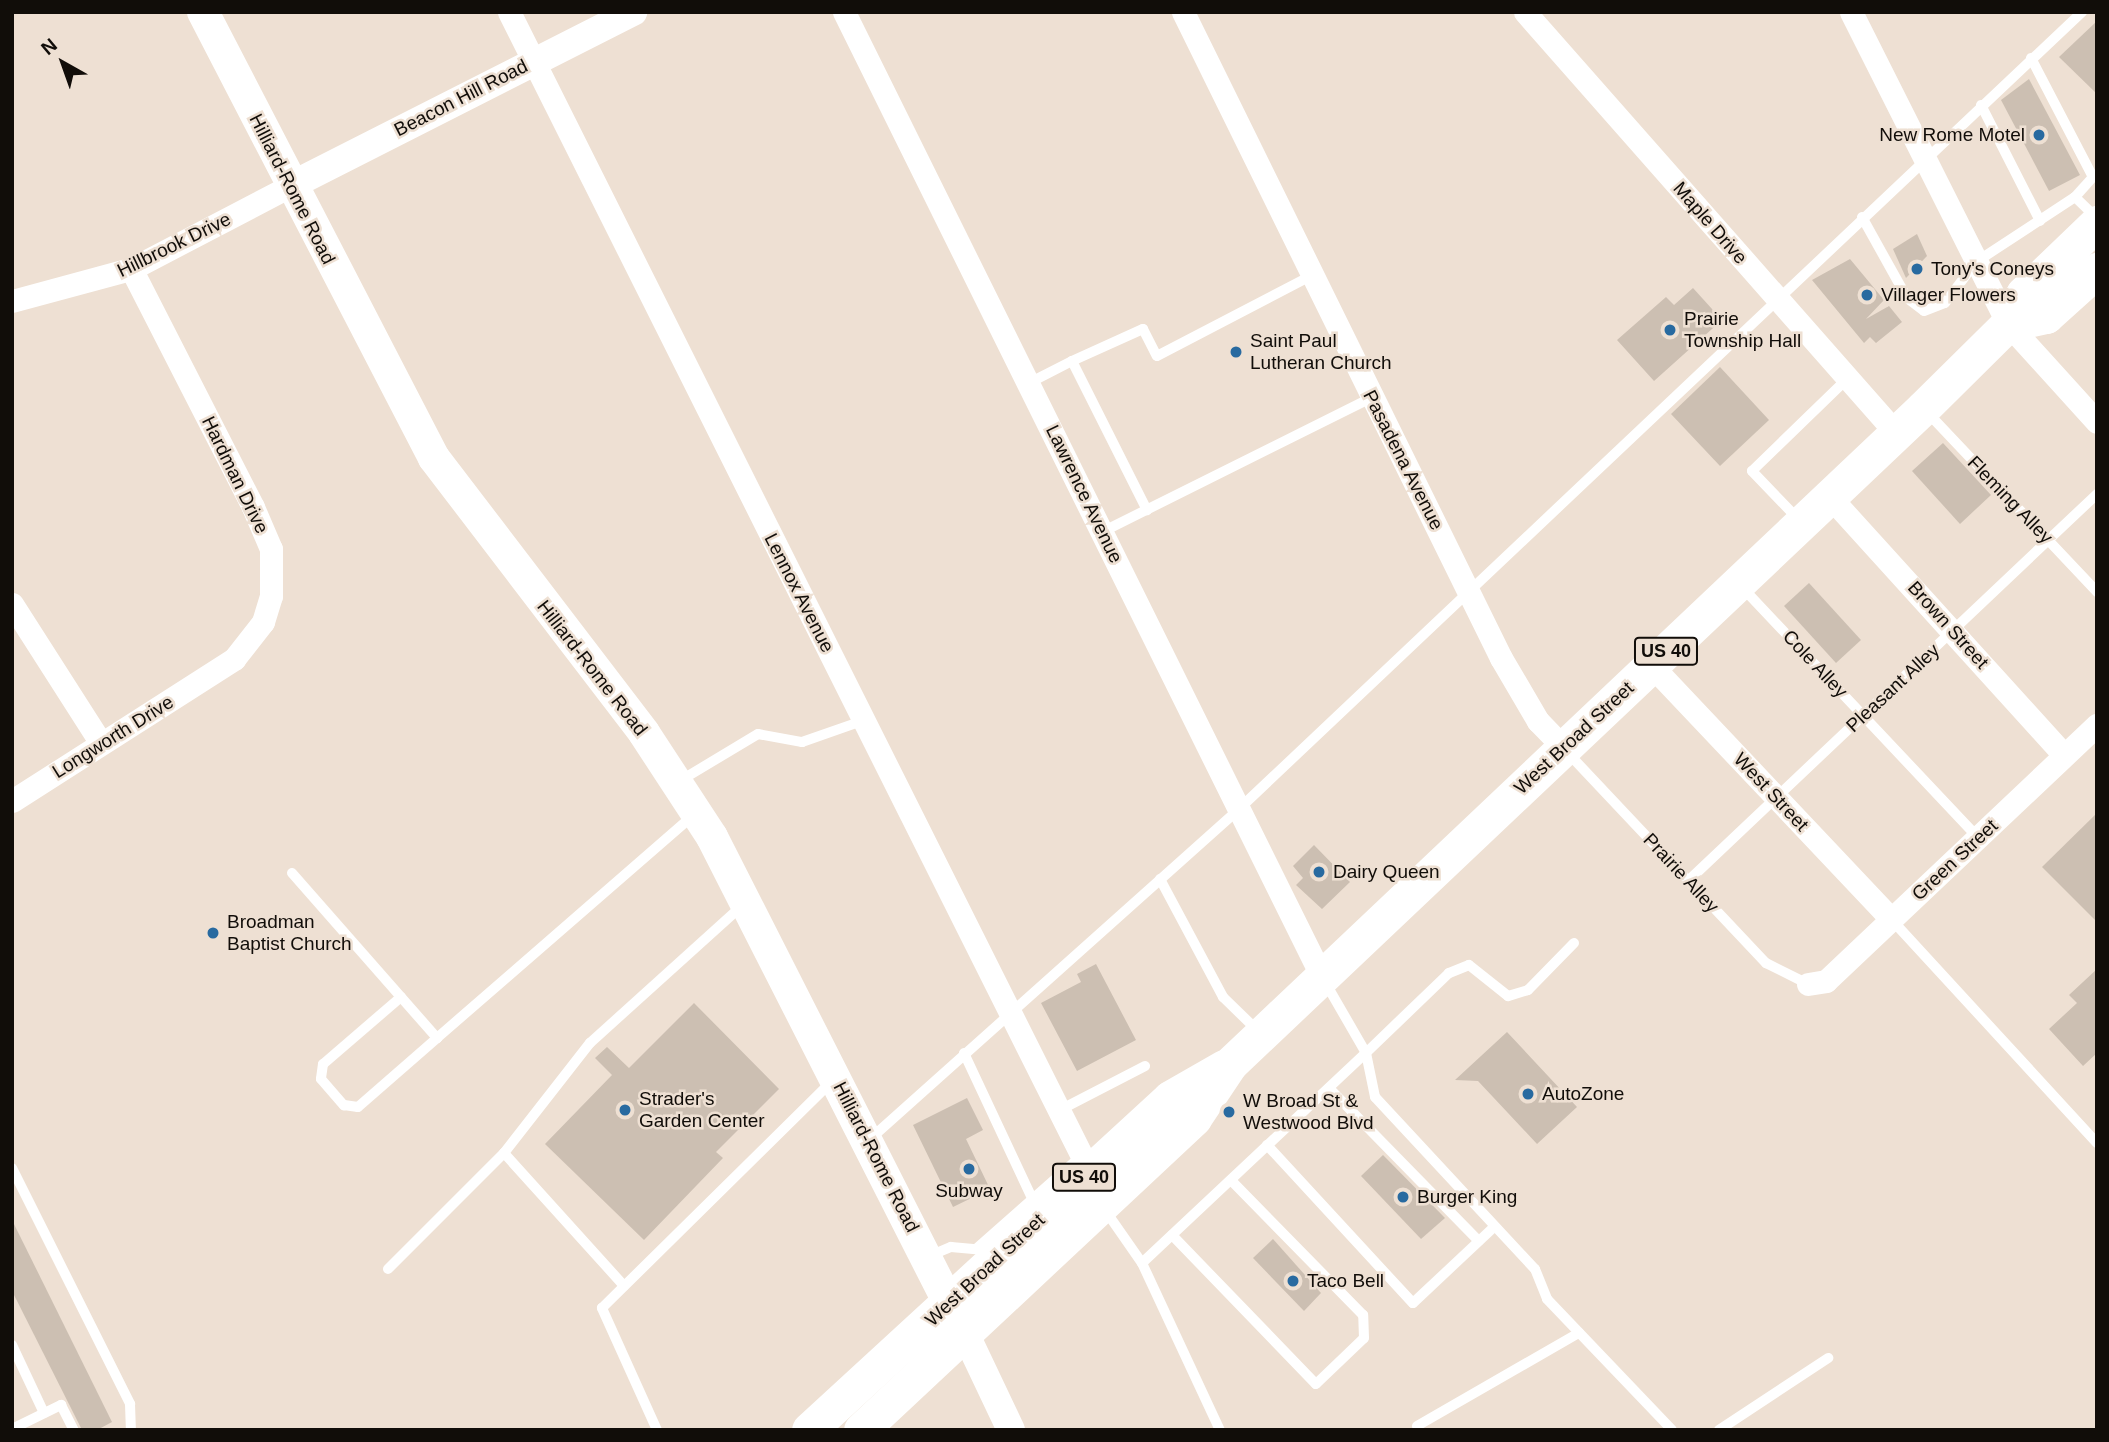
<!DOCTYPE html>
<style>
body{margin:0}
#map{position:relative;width:2109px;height:1442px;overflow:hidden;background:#eee0d3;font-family:Helvetica,sans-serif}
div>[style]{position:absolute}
.building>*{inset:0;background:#ccbfb2}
.service>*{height:10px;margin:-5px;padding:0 5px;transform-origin:5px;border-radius:5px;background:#fff}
.minor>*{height:23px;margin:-11.5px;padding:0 11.5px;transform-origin:11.5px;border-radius:11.5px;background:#fff}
.tertiary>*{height:28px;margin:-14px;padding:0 14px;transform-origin:14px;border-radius:14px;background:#fff}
.secondary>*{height:32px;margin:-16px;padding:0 16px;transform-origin:16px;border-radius:16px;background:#fff}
.primary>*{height:35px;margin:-17.5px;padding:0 17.5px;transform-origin:17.5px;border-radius:17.5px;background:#fff}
.dots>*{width:19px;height:19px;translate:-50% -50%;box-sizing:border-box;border:4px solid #eee0d3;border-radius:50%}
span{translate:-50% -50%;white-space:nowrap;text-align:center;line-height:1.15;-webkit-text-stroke:5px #eee0d3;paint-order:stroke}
.shield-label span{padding:2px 5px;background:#eee0d3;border:2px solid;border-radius:5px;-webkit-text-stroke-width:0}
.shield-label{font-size:18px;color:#110d09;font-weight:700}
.street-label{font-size:19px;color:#110d09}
.poi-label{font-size:19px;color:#110d09}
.right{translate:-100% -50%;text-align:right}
.left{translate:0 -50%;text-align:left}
.frame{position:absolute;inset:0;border:14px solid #110d09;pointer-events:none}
.north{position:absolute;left:28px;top:28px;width:70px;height:70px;-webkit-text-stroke:5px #eee0d3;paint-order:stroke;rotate:320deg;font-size:19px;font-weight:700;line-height:28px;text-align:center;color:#110d09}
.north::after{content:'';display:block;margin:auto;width:24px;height:32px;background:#110d09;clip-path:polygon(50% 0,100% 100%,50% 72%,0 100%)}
</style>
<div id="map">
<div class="building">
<div style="clip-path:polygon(2097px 21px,2097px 94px,2059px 57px)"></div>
<div style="clip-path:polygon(2029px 79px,2080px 175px,2049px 191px,2001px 100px)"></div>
<div style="clip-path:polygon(1917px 234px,1927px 256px,1906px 278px,1893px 249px)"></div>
<div style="clip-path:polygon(1850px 259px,1884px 300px,1866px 319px,1889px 306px,1902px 322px,1876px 343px,1870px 337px,1864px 343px,1812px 280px)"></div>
<div style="clip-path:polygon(1693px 288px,1722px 320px,1654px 381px,1617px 340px,1666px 297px,1674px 305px)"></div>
<div style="clip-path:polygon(1720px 367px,1769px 420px,1720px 466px,1671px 414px)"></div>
<div style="clip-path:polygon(1943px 443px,1991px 495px,1960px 524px,1912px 471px)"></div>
<div style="clip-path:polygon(1809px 583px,1861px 640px,1836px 663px,1784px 606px)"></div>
<div style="clip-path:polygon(2097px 813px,2097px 922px,2042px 867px)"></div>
<div style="clip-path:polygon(1314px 845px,1350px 882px,1322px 909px,1296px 885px,1303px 878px,1293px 866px)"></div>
<div style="clip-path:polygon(1096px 964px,1136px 1040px,1077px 1071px,1041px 1003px,1081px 982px,1077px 974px)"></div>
<div style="clip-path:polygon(2097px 969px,2097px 1053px,2083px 1066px,2049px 1029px,2077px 1003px,2069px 995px)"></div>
<div style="clip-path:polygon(694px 1003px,779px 1089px,716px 1152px,723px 1158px,644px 1240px,545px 1144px,612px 1075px,595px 1058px,607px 1047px,629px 1068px)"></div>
<div style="clip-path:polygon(1507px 1032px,1577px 1107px,1537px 1144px,1478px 1081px,1455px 1080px)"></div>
<div style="clip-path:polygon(967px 1098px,983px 1130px,966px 1139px,990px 1189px,953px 1207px,913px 1125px)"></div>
<div style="clip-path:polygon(1383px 1155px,1445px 1218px,1421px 1239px,1361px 1176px)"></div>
<div style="clip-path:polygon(12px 1220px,112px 1422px,97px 1430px,82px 1430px,12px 1291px)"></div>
<div style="clip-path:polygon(1273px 1239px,1321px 1293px,1304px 1311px,1253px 1258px)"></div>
</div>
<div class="service">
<div style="left:2031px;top:58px;width:134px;rotate:62.5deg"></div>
<div style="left:2093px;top:177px;width:27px;rotate:132deg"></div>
<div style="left:1981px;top:105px;width:130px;rotate:63deg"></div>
<div style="left:1862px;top:217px;width:93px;rotate:60.9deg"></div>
<div style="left:1907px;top:298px;width:21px;rotate:37deg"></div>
<div style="left:1924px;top:311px;width:22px;rotate:-21deg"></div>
<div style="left:1945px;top:303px;width:51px;rotate:-52.9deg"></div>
<div style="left:1976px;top:262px;width:118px;rotate:-33.3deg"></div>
<div style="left:2075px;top:197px;width:30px;rotate:44deg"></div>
<div style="left:1072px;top:361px;width:78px;rotate:-24.3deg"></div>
<div style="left:1143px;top:329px;width:30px;rotate:63deg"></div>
<div style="left:1157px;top:356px;width:174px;rotate:-27.5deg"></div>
<div style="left:1029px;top:383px;width:48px;rotate:-27.1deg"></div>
<div style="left:1072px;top:361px;width:167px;rotate:63.3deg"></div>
<div style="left:1927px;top:412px;width:248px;rotate:46.6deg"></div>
<div style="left:1799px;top:520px;width:68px;rotate:-133.8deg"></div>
<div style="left:1752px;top:471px;width:132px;rotate:-44.1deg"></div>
<div style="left:1102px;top:532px;width:301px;rotate:-26.5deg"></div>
<div style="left:1740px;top:585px;width:347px;rotate:46.7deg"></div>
<div style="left:1568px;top:753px;width:289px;rotate:46.7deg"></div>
<div style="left:1766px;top:963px;width:47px;rotate:26.6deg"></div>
<div style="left:678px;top:782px;width:93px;rotate:-31deg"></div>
<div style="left:758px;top:734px;width:45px;rotate:10.3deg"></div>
<div style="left:802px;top:742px;width:64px;rotate:-19.3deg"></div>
<div style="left:292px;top:873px;width:220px;rotate:48.7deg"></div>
<div style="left:437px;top:1038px;width:342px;rotate:-41deg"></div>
<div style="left:1160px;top:879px;width:134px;rotate:61.9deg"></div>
<div style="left:1223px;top:997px;width:49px;rotate:44.2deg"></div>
<div style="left:1688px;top:881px;width:563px;rotate:-43.42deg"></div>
<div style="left:1891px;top:919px;width:304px;rotate:47.4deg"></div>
<div style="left:1574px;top:943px;width:66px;rotate:134.4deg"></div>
<div style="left:1528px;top:990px;width:21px;rotate:163deg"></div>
<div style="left:1508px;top:996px;width:50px;rotate:-141.5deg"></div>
<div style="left:1469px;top:965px;width:22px;rotate:158deg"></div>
<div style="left:1449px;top:973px;width:115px;rotate:136.1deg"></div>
<div style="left:1366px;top:1053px;width:45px;rotate:78.4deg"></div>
<div style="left:1375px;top:1097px;width:235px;rotate:47.1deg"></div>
<div style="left:1535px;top:1269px;width:32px;rotate:68deg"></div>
<div style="left:1547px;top:1299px;width:181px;rotate:46.3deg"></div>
<div style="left:401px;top:997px;width:103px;rotate:139.3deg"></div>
<div style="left:323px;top:1064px;width:15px;rotate:98deg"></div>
<div style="left:321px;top:1079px;width:35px;rotate:49deg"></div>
<div style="left:344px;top:1105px;width:14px;rotate:8deg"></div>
<div style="left:358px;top:1107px;width:105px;rotate:-41.1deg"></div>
<div style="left:964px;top:1053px;width:160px;rotate:64.9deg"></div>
<div style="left:1329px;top:1088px;width:214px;rotate:45.6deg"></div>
<div style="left:1058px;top:1111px;width:98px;rotate:-27.3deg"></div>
<div style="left:869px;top:1140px;width:498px;rotate:-41.8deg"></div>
<div style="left:1240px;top:808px;width:1159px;rotate:-43.39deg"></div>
<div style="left:1267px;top:1145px;width:215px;rotate:47.3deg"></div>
<div style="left:1413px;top:1303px;width:112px;rotate:-43.2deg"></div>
<div style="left:504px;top:1153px;width:179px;rotate:47.9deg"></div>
<div style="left:12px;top:1168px;width:264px;rotate:63.4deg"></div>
<div style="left:130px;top:1404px;width:26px;rotate:88deg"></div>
<div style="left:1105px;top:1210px;width:65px;rotate:55.1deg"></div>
<div style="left:1142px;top:1263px;width:184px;rotate:65deg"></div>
<div style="left:1172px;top:1235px;width:207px;rotate:46deg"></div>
<div style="left:1316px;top:1384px;width:66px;rotate:-43.8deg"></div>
<div style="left:1364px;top:1338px;width:23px;rotate:-92deg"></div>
<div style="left:1363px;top:1315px;width:189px;rotate:-134.4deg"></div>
<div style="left:927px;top:1257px;width:26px;rotate:-23deg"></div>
<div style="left:951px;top:1247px;width:25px;rotate:5deg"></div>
<div style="left:976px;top:1249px;width:139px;rotate:-41.5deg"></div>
<div style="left:1142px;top:1263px;width:307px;rotate:-43.2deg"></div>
<div style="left:1366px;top:1053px;width:82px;rotate:-120deg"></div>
<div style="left:388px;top:1269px;width:164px;rotate:-45deg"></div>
<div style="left:504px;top:1153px;width:140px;rotate:-52deg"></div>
<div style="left:590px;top:1043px;width:207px;rotate:-42.1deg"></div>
<div style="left:12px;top:1345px;width:75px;rotate:64.8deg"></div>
<div style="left:1417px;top:1426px;width:187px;rotate:-29.9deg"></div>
<div style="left:12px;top:1429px;width:55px;rotate:-26.1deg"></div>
<div style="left:61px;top:1405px;width:28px;rotate:63deg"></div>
<div style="left:657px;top:1430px;width:134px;rotate:-114.3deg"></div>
<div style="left:602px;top:1308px;width:322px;rotate:-44.6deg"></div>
<div style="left:1719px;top:1430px;width:131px;rotate:-33.4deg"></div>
</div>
<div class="minor">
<div style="left:509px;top:12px;width:1297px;rotate:63.4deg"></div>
<div style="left:844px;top:12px;width:1077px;rotate:63.65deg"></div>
<div style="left:1183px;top:12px;width:720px;rotate:63.79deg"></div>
<div style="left:1501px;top:658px;width:73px;rotate:59.6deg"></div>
<div style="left:1538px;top:721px;width:37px;rotate:46deg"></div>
<div style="left:1525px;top:12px;width:561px;rotate:48.61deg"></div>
<div style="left:1851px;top:12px;width:349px;rotate:63.3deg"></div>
<div style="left:2008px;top:324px;width:132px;rotate:47.8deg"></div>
<div style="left:12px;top:301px;width:123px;rotate:-15.1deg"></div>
<div style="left:131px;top:269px;width:179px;rotate:-27.6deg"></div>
<div style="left:1830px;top:497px;width:348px;rotate:47.8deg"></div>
<div style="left:12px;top:604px;width:165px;rotate:57.4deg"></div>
<div style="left:1651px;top:665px;width:349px;rotate:46.6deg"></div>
<div style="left:12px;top:801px;width:264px;rotate:-32.6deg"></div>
<div style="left:234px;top:659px;width:47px;rotate:-51.9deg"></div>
<div style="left:263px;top:622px;width:27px;rotate:-73deg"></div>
<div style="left:271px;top:596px;width:47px;rotate:-90deg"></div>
<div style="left:271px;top:549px;width:46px;rotate:-113.2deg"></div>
<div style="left:253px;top:507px;width:267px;rotate:-117.1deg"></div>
<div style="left:1808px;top:984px;width:18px;rotate:-9deg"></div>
<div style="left:1826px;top:981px;width:373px;rotate:-43.4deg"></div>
</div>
<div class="tertiary">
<div style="left:290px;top:186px;width:385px;rotate:-26.9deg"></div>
<div style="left:965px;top:1333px;width:107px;rotate:64.6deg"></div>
</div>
<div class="secondary">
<div style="left:203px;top:12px;width:502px;rotate:62.62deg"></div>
<div style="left:434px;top:458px;width:346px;rotate:52.6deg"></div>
<div style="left:644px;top:733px;width:124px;rotate:56.8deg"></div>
<div style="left:712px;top:837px;width:545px;rotate:63.06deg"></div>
</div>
<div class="primary">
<div style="left:2008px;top:324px;width:39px;rotate:-12deg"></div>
<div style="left:2046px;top:316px;width:69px;rotate:-42deg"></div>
<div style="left:809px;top:1430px;width:490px;rotate:-42.6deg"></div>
<div style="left:1170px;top:1098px;width:62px;rotate:-29.9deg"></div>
<div style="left:861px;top:1430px;width:456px;rotate:-43.1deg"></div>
<div style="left:1194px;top:1118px;width:65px;rotate:-56.3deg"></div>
<div style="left:1230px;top:1064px;width:954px;rotate:-43.43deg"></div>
<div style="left:1923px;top:408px;width:120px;rotate:-44.7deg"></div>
<div style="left:2008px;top:324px;width:34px;rotate:-63deg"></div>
<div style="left:2023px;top:294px;width:103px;rotate:-43.8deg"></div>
</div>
<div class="dots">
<div style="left:2039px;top:135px;background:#286aa0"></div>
<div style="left:1917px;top:269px;background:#286aa0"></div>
<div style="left:1867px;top:295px;background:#286aa0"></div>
<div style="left:1670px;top:330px;background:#286aa0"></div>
<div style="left:1236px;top:352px;background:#286aa0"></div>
<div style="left:1319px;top:872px;background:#286aa0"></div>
<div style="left:213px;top:933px;background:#286aa0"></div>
<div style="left:1528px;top:1094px;background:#286aa0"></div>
<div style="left:625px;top:1110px;background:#286aa0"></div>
<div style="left:1229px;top:1112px;background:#286aa0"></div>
<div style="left:969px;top:1169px;background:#286aa0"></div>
<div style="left:1403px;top:1197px;background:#286aa0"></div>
<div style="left:1293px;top:1281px;background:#286aa0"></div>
</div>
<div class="shield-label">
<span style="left:1666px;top:651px">US 40</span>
<span style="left:1084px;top:1177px">US 40</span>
</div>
<div class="street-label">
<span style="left:461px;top:98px;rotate:-27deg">Beacon Hill Road</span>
<span style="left:292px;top:189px;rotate:63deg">Hilliard-Rome Road</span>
<span style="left:1710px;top:223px;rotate:49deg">Maple Drive</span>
<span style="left:174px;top:245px;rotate:-26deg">Hillbrook Drive</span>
<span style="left:1403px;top:460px;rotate:63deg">Pasadena Avenue</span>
<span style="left:235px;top:475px;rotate:64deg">Hardman Drive</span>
<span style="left:1084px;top:494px;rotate:64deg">Lawrence Avenue</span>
<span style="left:2010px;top:500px;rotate:46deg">Fleming Alley</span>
<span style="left:799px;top:593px;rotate:63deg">Lennox Avenue</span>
<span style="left:1948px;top:625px;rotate:48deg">Brown Street</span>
<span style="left:1815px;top:664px;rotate:47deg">Cole Alley</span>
<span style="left:592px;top:668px;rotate:52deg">Hilliard-Rome Road</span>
<span style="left:1893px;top:688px;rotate:-43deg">Pleasant Alley</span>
<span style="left:113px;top:737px;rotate:-32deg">Longworth Drive</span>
<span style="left:1574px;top:738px;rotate:-43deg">West Broad Street</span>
<span style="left:1771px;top:792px;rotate:47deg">West Street</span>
<span style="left:1955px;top:860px;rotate:-43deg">Green Street</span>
<span style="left:1681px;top:873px;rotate:47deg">Prairie Alley</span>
<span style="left:876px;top:1157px;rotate:63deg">Hilliard-Rome Road</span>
<span style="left:985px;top:1270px;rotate:-43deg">West Broad Street</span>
</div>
<div class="poi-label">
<span class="right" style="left:2025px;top:135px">New Rome Motel</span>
<span class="left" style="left:1931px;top:269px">Tony's Coneys</span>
<span class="left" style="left:1881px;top:295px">Villager Flowers</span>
<span class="left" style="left:1684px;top:330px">Prairie<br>Township Hall</span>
<span class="left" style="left:1250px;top:352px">Saint Paul<br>Lutheran Church</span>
<span class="left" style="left:1333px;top:872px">Dairy Queen</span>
<span class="left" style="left:227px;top:933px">Broadman<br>Baptist Church</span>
<span class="left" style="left:1542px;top:1094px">AutoZone</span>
<span class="left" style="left:639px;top:1110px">Strader's<br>Garden Center</span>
<span class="left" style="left:1243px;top:1112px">W Broad St &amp;<br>Westwood Blvd</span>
<span style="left:969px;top:1191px">Subway</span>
<span class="left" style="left:1417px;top:1197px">Burger King</span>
<span class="left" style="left:1307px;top:1281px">Taco Bell</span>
</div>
<div class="frame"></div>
<div class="north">N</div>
</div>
